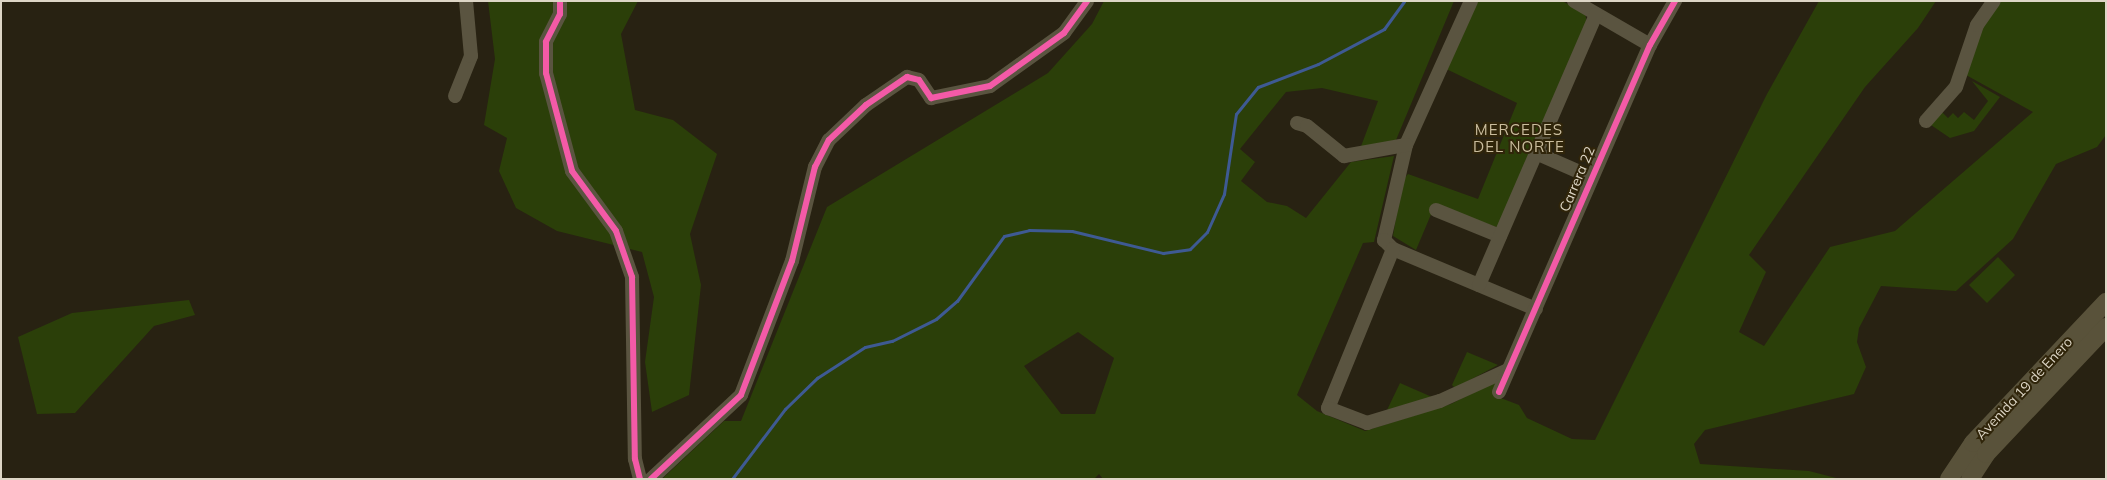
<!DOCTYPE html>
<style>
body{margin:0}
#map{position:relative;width:2107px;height:480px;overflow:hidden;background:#282212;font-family:Mulish,sans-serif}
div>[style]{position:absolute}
.green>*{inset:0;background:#2b3f09}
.stream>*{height:3px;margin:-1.5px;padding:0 1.5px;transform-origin:1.5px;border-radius:1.5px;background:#3e5a93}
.minor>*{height:14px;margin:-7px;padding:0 7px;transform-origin:7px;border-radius:7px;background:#5a5440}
.major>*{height:18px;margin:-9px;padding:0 9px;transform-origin:9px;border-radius:9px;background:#59523a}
.cycleway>*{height:6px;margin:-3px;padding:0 3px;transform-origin:3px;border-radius:3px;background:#f35aa7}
span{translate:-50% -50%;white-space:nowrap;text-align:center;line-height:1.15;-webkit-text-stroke:4px #30250a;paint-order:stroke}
.street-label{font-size:14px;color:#ddd6c6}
.neighbourhood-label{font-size:15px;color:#cabd9e;letter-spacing:1px}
.frame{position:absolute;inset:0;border:2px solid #ddd6c6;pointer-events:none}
</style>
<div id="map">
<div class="green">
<div style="clip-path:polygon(488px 1px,638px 1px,621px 34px,635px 110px,673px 120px,717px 154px,690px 234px,701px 285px,689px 395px,652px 412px,645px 362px,654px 297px,642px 252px,557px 231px,516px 208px,499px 171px,507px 138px,484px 125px,495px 59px)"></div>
<div style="clip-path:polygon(evenodd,1104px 1px,1454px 1px,1396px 140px,1360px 149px,1378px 101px,1322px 88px,1286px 92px,1240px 149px,1255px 162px,1241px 181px,1267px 202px,1287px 206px,1306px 218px,1351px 162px,1394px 156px,1374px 242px,1363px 243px,1297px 395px,1317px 411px,1365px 431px,1451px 404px,1498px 380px,1498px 397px,1519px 405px,1527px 418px,1572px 439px,1595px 440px,1767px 94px,1819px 1px,1936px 1px,1918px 28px,1865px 87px,1749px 255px,1766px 272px,1739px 332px,1764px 346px,1830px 247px,1895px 231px,2033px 112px,1966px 75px,1983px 26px,2001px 1px,2106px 1px,2106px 135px,2097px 147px,2056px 164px,2013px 239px,1956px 291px,1881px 286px,1859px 328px,1857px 342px,1866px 367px,1854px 394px,1705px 430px,1694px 444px,1700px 464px,1809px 471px,1840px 479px,1103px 479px,1099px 474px,1094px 479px,662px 479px,724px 421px,741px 421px,827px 207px,1048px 73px,1092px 24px,1104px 1px,1078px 332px,1114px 358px,1095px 414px,1061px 414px,1024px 366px,1078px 332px)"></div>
<div style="clip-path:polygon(1466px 1px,1562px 1px,1585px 13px,1587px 23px,1499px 228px,1435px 205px,1416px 250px,1393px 236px,1402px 181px,1408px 174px,1478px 199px,1517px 103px,1440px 66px)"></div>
<div style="clip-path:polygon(1972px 81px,2000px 97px,1974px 131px,1950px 138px,1931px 125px,1941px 111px,1948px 118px,1953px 113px,1958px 118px,1964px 112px,1974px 120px,1988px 101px)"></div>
<div style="clip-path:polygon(1998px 257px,2015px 275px,1987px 303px,1969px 285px)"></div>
<div style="clip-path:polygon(189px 300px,195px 315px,154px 326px,75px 413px,37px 414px,18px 337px,72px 313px)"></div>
<div style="clip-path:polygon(1467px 352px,1498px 365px,1455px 388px,1452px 385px)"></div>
<div style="clip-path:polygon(1400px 383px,1432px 397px,1387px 410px)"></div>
</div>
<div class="stream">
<div style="left:732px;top:479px;width:88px;rotate:-52.9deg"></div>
<div style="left:785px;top:409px;width:45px;rotate:-44.1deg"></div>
<div style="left:817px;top:378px;width:57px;rotate:-32.9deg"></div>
<div style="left:865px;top:347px;width:28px;rotate:-13deg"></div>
<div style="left:892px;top:341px;width:49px;rotate:-26.6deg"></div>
<div style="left:936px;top:319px;width:28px;rotate:-41deg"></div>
<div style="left:957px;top:301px;width:80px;rotate:-54.1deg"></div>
<div style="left:1004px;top:236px;width:26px;rotate:-13deg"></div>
<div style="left:1029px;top:230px;width:43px;rotate:1.3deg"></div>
<div style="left:1072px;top:231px;width:94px;rotate:13.6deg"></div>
<div style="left:1163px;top:253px;width:27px;rotate:-8deg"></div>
<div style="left:1190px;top:249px;width:24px;rotate:-45deg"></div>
<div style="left:1207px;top:232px;width:42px;rotate:-65.9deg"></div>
<div style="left:1224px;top:194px;width:81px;rotate:-81.5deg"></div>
<div style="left:1236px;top:114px;width:35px;rotate:-51deg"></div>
<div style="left:1258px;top:87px;width:64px;rotate:-21deg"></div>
<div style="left:1318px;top:64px;width:75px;rotate:-27.9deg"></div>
<div style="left:1384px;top:29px;width:34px;rotate:-54deg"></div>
</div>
<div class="minor">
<div style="left:560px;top:1px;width:13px;rotate:90deg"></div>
<div style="left:560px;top:14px;width:31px;rotate:117deg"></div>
<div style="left:546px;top:42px;width:31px;rotate:90deg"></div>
<div style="left:546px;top:73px;width:101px;rotate:75.1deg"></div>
<div style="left:572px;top:171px;width:74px;rotate:53.7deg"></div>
<div style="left:616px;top:231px;width:49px;rotate:70.8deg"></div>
<div style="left:632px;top:277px;width:182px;rotate:89.1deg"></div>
<div style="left:635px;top:459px;width:21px;rotate:76deg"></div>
<div style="left:1471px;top:1px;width:158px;rotate:114.3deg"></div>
<div style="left:1406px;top:145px;width:98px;rotate:103deg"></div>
<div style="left:1384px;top:240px;width:13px;rotate:45deg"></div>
<div style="left:1393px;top:249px;width:155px;rotate:22.8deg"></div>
<div style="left:1574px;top:1px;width:88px;rotate:30.1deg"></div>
<div style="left:455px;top:96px;width:43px;rotate:-68.2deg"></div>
<div style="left:471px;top:56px;width:55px;rotate:-95.2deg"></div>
<div style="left:1926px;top:121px;width:45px;rotate:-48.6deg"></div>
<div style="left:1956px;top:87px;width:65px;rotate:-71.3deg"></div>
<div style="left:1977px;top:25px;width:29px;rotate:-55deg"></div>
<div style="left:1297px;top:123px;width:10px;rotate:17deg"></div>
<div style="left:1307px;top:126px;width:48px;rotate:39deg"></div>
<div style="left:1344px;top:156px;width:63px;rotate:-10.1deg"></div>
<div style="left:1536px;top:153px;width:60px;rotate:23.6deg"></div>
<div style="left:1436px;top:210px;width:69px;rotate:22.1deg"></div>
<div style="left:1393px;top:249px;width:172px;rotate:112.2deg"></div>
<div style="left:1328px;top:408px;width:42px;rotate:21deg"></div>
<div style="left:1367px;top:423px;width:76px;rotate:-16.8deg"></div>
<div style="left:1440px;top:401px;width:75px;rotate:-24.5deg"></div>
<div style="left:1479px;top:285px;width:295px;rotate:-66.6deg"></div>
<div style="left:1499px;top:392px;width:378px;rotate:-66.5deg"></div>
<div style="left:1650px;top:45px;width:51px;rotate:-60.4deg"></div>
<div style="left:651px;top:479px;width:123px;rotate:-43deg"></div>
<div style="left:741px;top:395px;width:143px;rotate:-69.2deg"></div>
<div style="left:792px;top:261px;width:97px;rotate:-76.3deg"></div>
<div style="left:815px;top:167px;width:30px;rotate:-63deg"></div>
<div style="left:829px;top:140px;width:51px;rotate:-43.4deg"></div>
<div style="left:866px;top:105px;width:50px;rotate:-34.3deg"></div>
<div style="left:907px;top:77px;width:12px;rotate:14deg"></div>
<div style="left:919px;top:80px;width:22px;rotate:56deg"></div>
<div style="left:931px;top:98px;width:60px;rotate:-11.5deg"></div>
<div style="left:990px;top:86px;width:91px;rotate:-35.6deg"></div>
<div style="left:1064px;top:33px;width:39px;rotate:-54deg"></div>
</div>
<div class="major">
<div style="left:1949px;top:479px;width:43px;rotate:-56.3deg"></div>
<div style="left:1973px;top:443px;width:194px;rotate:-46.7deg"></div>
<div style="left:1970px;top:479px;width:30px;rotate:-57deg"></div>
<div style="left:1986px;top:454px;width:175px;rotate:-46.6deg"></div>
</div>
<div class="cycleway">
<div style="left:560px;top:1px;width:13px;rotate:90deg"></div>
<div style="left:560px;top:14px;width:31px;rotate:117deg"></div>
<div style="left:546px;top:42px;width:31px;rotate:90deg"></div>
<div style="left:546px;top:73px;width:101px;rotate:75.1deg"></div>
<div style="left:572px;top:171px;width:74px;rotate:53.7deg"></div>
<div style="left:616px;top:231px;width:49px;rotate:70.8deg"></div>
<div style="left:632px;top:277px;width:182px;rotate:89.1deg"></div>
<div style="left:635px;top:459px;width:21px;rotate:76deg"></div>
<div style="left:1499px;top:392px;width:378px;rotate:-66.5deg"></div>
<div style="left:1650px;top:45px;width:51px;rotate:-60.4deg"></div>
<div style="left:651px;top:479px;width:123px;rotate:-43deg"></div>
<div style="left:741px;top:395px;width:143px;rotate:-69.2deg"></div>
<div style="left:792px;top:261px;width:97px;rotate:-76.3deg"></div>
<div style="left:815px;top:167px;width:30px;rotate:-63deg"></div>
<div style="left:829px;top:140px;width:51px;rotate:-43.4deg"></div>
<div style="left:866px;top:105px;width:50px;rotate:-34.3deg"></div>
<div style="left:907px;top:77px;width:12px;rotate:14deg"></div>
<div style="left:919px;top:80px;width:22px;rotate:56deg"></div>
<div style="left:931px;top:98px;width:60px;rotate:-11.5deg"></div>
<div style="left:990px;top:86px;width:91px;rotate:-35.6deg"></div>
<div style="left:1064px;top:33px;width:39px;rotate:-54deg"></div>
</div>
<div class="street-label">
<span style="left:1577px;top:179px;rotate:-67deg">Carrera 22</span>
<span style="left:2024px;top:388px;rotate:-47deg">Avenida 19 de Enero</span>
</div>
<div class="neighbourhood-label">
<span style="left:1519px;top:138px">MERCEDES<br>DEL NORTE</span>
</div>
<div class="frame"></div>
</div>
